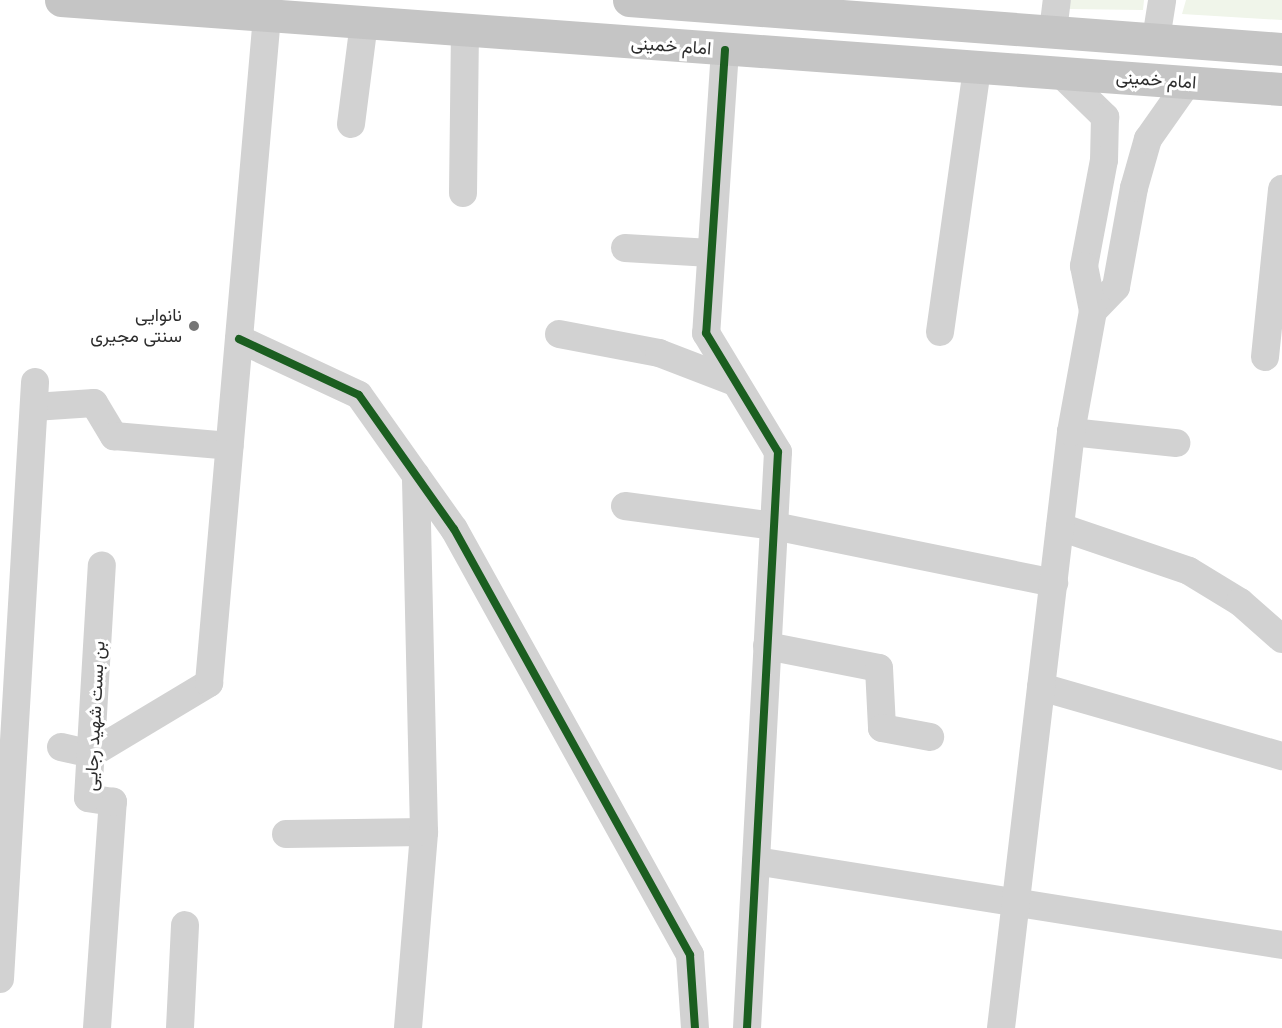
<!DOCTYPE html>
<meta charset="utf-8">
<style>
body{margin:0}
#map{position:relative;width:1282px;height:1028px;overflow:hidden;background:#fff;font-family:"Fira Sans",Vazirmatn,sans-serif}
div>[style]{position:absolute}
.green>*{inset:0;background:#f0f5ea}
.minor>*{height:28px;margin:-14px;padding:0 14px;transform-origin:14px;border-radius:14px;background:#d2d2d2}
.major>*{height:33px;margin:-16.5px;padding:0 16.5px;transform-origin:16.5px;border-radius:16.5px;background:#c5c5c5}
.cycleway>*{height:8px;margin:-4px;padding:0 4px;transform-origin:4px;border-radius:4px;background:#1b5e20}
.dots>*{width:16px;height:16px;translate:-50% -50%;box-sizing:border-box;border:3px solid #fff;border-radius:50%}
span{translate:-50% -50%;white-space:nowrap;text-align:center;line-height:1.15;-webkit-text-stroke:6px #fff;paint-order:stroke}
.street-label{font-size:18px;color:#2d2d2d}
.poi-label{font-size:18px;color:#2d2d2d}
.right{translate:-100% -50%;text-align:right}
</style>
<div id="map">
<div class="green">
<div style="clip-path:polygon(1069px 0,1144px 0,1143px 10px,1068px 9px)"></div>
<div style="clip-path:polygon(1186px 0,1282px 0,1282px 20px,1182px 14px)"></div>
</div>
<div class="minor">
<div style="left:1053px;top:31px;width:31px;rotate:-83deg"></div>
<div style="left:1156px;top:39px;width:39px;rotate:-81deg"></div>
<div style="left:725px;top:50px;width:284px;rotate:93.8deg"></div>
<div style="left:706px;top:333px;width:139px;rotate:58.8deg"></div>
<div style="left:778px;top:452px;width:577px;rotate:93.08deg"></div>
<div style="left:1061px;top:74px;width:62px;rotate:44.3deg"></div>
<div style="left:1105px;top:117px;width:43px;rotate:91.3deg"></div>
<div style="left:1104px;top:160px;width:108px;rotate:100.7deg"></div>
<div style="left:1084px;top:266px;width:46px;rotate:78.7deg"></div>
<div style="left:1093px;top:311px;width:33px;rotate:-46deg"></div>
<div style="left:1116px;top:287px;width:101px;rotate:-79.7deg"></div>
<div style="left:1134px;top:188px;width:51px;rotate:-74.1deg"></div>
<div style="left:1148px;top:139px;width:70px;rotate:-54.9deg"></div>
<div style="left:351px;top:124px;width:102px;rotate:-82.7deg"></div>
<div style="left:463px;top:193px;width:162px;rotate:-89.3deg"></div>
<div style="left:625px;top:248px;width:86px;rotate:3.3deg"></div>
<div style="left:940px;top:332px;width:267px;rotate:-82deg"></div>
<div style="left:559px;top:334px;width:102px;rotate:10.8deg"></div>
<div style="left:659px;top:353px;width:78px;rotate:21deg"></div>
<div style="left:239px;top:339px;width:132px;rotate:25deg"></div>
<div style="left:359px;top:395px;width:164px;rotate:54.7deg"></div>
<div style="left:454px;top:529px;width:487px;rotate:61deg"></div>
<div style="left:690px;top:955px;width:73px;rotate:86.1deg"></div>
<div style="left:1265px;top:357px;width:169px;rotate:-84.2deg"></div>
<div style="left:34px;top:407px;width:60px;rotate:-3.8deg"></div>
<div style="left:94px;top:403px;width:39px;rotate:59deg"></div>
<div style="left:114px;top:436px;width:116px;rotate:4.9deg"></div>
<div style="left:1071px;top:432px;width:106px;rotate:6deg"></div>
<div style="left:625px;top:506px;width:150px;rotate:7.6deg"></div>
<div style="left:774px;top:526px;width:286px;rotate:11.5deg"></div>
<div style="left:1060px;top:527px;width:136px;rotate:18.8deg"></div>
<div style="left:1189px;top:571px;width:60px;rotate:31.3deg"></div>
<div style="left:1240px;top:602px;width:56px;rotate:41.4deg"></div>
<div style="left:767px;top:646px;width:114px;rotate:11.1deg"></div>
<div style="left:879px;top:668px;width:60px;rotate:87.1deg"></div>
<div style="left:882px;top:728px;width:49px;rotate:10.6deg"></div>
<div style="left:1041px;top:687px;width:251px;rotate:16deg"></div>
<div style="left:61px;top:747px;width:31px;rotate:13deg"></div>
<div style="left:91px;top:754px;width:138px;rotate:-31deg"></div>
<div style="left:209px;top:683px;width:670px;rotate:-85.03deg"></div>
<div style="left:286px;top:834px;width:138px;rotate:-0.8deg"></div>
<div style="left:756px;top:861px;width:533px;rotate:9.07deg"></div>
<div style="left:0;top:979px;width:598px;rotate:-86.64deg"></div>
<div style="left:97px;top:1028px;width:227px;rotate:-86deg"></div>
<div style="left:113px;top:802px;width:25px;rotate:-171deg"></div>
<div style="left:88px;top:798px;width:233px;rotate:-86.6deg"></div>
<div style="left:180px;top:1028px;width:103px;rotate:-87.2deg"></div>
<div style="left:408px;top:1028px;width:197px;rotate:-85.3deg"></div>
<div style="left:424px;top:832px;width:357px;rotate:-91.3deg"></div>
<div style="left:1001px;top:1028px;width:600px;rotate:-83.3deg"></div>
<div style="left:1071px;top:432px;width:123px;rotate:-79.7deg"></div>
</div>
<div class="major">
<div style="left:61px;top:0;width:1224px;rotate:4.17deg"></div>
<div style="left:629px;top:0;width:655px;rotate:4.29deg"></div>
</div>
<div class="cycleway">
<div style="left:725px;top:50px;width:284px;rotate:93.8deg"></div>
<div style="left:706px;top:333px;width:139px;rotate:58.8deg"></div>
<div style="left:778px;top:452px;width:577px;rotate:93.08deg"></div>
<div style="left:239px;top:339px;width:132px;rotate:25deg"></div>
<div style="left:359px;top:395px;width:164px;rotate:54.7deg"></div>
<div style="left:454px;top:529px;width:487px;rotate:61deg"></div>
<div style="left:690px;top:955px;width:73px;rotate:86.1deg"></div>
</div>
<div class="dots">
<div style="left:194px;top:326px;background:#767676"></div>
</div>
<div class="street-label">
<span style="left:671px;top:46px;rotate:4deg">امام خمینی</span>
<span style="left:1156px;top:80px;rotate:4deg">امام خمینی</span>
<span style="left:95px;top:716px;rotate:-87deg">بن بست شهید رجایی</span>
</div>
<div class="poi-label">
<span class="right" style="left:182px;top:326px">نانوایی<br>سنتی مجیری</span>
</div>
</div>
